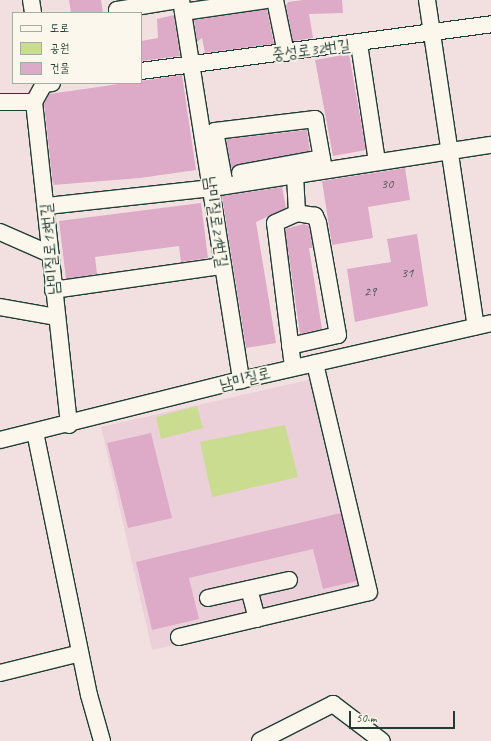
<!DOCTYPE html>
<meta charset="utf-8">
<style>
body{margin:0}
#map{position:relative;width:491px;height:741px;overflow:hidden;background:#f2e0e1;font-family:Caveat,"Poor Story",sans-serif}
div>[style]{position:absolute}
.built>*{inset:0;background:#ecd0d9}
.green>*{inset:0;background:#cadc90}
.building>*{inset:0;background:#ddaac7}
.roads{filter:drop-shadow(1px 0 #1f3d34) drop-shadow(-1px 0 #1f3d34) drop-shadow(0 1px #1f3d34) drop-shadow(0 -1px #1f3d34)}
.minor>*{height:16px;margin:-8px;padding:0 8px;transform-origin:8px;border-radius:8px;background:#fbf7ec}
span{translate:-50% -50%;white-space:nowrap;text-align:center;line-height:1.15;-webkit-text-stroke:3.5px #fbf7ec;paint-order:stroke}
.number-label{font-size:14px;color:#4e5859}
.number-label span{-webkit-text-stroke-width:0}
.street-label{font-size:16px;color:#1f3d34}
.legend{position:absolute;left:12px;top:12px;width:130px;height:72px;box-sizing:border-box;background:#fbf7ec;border:1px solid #a3ada2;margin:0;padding:5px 7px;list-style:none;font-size:12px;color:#1f3d34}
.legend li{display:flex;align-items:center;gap:8px;height:20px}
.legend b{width:20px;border:1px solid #a3ada2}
.scale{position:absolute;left:349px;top:711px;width:106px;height:18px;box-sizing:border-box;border:2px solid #1f3d34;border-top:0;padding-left:5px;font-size:12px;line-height:14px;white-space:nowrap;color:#1f3d34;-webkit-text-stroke:3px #fbf7ec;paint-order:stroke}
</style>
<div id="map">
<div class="built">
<div style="clip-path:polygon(326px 376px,377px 599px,152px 650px,101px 427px)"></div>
</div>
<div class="green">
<div style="clip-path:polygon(197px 406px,203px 428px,161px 439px,156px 417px)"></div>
<div style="clip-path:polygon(285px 425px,298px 477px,212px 497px,200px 442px)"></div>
</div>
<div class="building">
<div style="clip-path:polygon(69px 0,101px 0,103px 13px,71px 13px)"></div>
<div style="clip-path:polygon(303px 0,342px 0,343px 13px,309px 14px,313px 38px,293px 41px,286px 6px,288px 2px)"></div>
<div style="clip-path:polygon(267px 9px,274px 44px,205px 53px,202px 38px,197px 42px,194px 20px)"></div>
<div style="clip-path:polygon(174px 15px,180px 56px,141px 61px,141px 41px,158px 38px,157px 19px)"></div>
<div style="clip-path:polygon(349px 54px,366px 150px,333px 156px,315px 60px)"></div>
<div style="clip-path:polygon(182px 75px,196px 170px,140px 178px,53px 185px,44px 104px,49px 94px)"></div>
<div style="clip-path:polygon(307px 130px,310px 151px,231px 168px,226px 139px)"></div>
<div style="clip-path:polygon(405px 168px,410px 200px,368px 207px,373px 238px,332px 245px,322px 181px)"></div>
<div style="clip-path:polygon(282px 187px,286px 208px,256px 222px,276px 343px,246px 348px,222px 196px)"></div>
<div style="clip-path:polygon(201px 203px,208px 258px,181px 262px,179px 246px,95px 257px,97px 274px,66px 279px,59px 221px)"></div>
<div style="clip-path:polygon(304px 224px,309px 226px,313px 248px,309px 248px,322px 329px,300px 334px,285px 229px)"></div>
<div style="clip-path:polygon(417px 234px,428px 306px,355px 322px,347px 269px,391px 262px,387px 239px)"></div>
<div style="clip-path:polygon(151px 433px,172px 518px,128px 528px,107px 443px)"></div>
<div style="clip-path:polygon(341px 513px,357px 581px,323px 589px,313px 549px,189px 578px,199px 619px,152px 630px,136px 562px)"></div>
</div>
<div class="roads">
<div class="minor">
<div style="left:31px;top:0;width:13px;rotate:81deg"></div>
<div style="left:181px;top:0;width:385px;rotate:81deg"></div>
<div style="left:275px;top:0;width:54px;rotate:78.3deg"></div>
<div style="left:427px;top:0;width:330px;rotate:81.5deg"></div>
<div style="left:183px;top:12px;width:84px;rotate:-8.2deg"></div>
<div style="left:118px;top:13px;width:3px;rotate:-108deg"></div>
<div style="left:117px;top:10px;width:63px;rotate:-9.2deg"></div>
<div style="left:359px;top:44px;width:119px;rotate:81.3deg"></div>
<div style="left:141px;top:71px;width:353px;rotate:-7.6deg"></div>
<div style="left:52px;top:83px;width:8px;rotate:173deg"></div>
<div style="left:44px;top:84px;width:21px;rotate:119deg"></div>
<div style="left:34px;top:102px;width:325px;rotate:83.8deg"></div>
<div style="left:0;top:102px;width:34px"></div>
<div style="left:240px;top:173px;width:83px;rotate:-10.4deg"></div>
<div style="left:225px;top:186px;width:56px;rotate:-100.3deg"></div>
<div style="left:215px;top:131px;width:101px;rotate:-6.8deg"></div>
<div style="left:315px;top:119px;width:52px;rotate:80deg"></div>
<div style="left:47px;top:206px;width:166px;rotate:-6.2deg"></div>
<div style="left:212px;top:188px;width:282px;rotate:-8.8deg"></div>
<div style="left:0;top:232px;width:55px;rotate:23.7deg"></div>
<div style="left:53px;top:290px;width:171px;rotate:-8.1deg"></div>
<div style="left:0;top:307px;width:57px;rotate:10.1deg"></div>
<div style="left:290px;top:346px;width:49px;rotate:-12.9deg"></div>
<div style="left:338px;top:335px;width:114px;rotate:-100.1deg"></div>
<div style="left:318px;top:223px;width:8px;rotate:-113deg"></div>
<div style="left:315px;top:216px;width:18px;rotate:-171deg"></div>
<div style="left:293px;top:367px;width:145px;rotate:-97.1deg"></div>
<div style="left:275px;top:223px;width:24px;rotate:-24deg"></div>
<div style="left:297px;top:213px;width:38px;rotate:-93deg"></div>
<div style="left:35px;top:432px;width:268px;rotate:78.4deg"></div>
<div style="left:89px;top:695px;width:48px;rotate:74.2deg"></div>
<div style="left:0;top:440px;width:248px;rotate:-14deg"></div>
<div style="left:241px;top:380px;width:256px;rotate:-12.8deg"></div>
<div style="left:249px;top:589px;width:31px;rotate:75deg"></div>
<div style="left:208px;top:598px;width:83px;rotate:-12.5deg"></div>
<div style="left:179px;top:637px;width:195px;rotate:-13.3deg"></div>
<div style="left:369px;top:592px;width:235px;rotate:-103.3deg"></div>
<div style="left:0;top:673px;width:82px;rotate:-14deg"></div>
<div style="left:260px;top:741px;width:82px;rotate:-26.9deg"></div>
<div style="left:333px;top:704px;width:61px;rotate:37.1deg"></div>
</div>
</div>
<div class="number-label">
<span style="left:387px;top:184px">30</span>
<span style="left:407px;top:273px">31</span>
<span style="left:370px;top:292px">29</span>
</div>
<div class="street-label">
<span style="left:311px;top:50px;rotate:-7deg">중성로32번길</span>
<span style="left:216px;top:222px;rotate:82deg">남미질로21번길</span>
<span style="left:50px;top:249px;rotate:-95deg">남미질로13번길</span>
<span style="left:245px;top:379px;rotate:-14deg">남미질로</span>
</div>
<ul class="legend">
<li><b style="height:5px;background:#fbf7ec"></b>도로</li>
<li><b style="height:11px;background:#cadc90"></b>공원</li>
<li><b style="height:11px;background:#ddaac7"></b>건물</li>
</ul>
<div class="scale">50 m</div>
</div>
